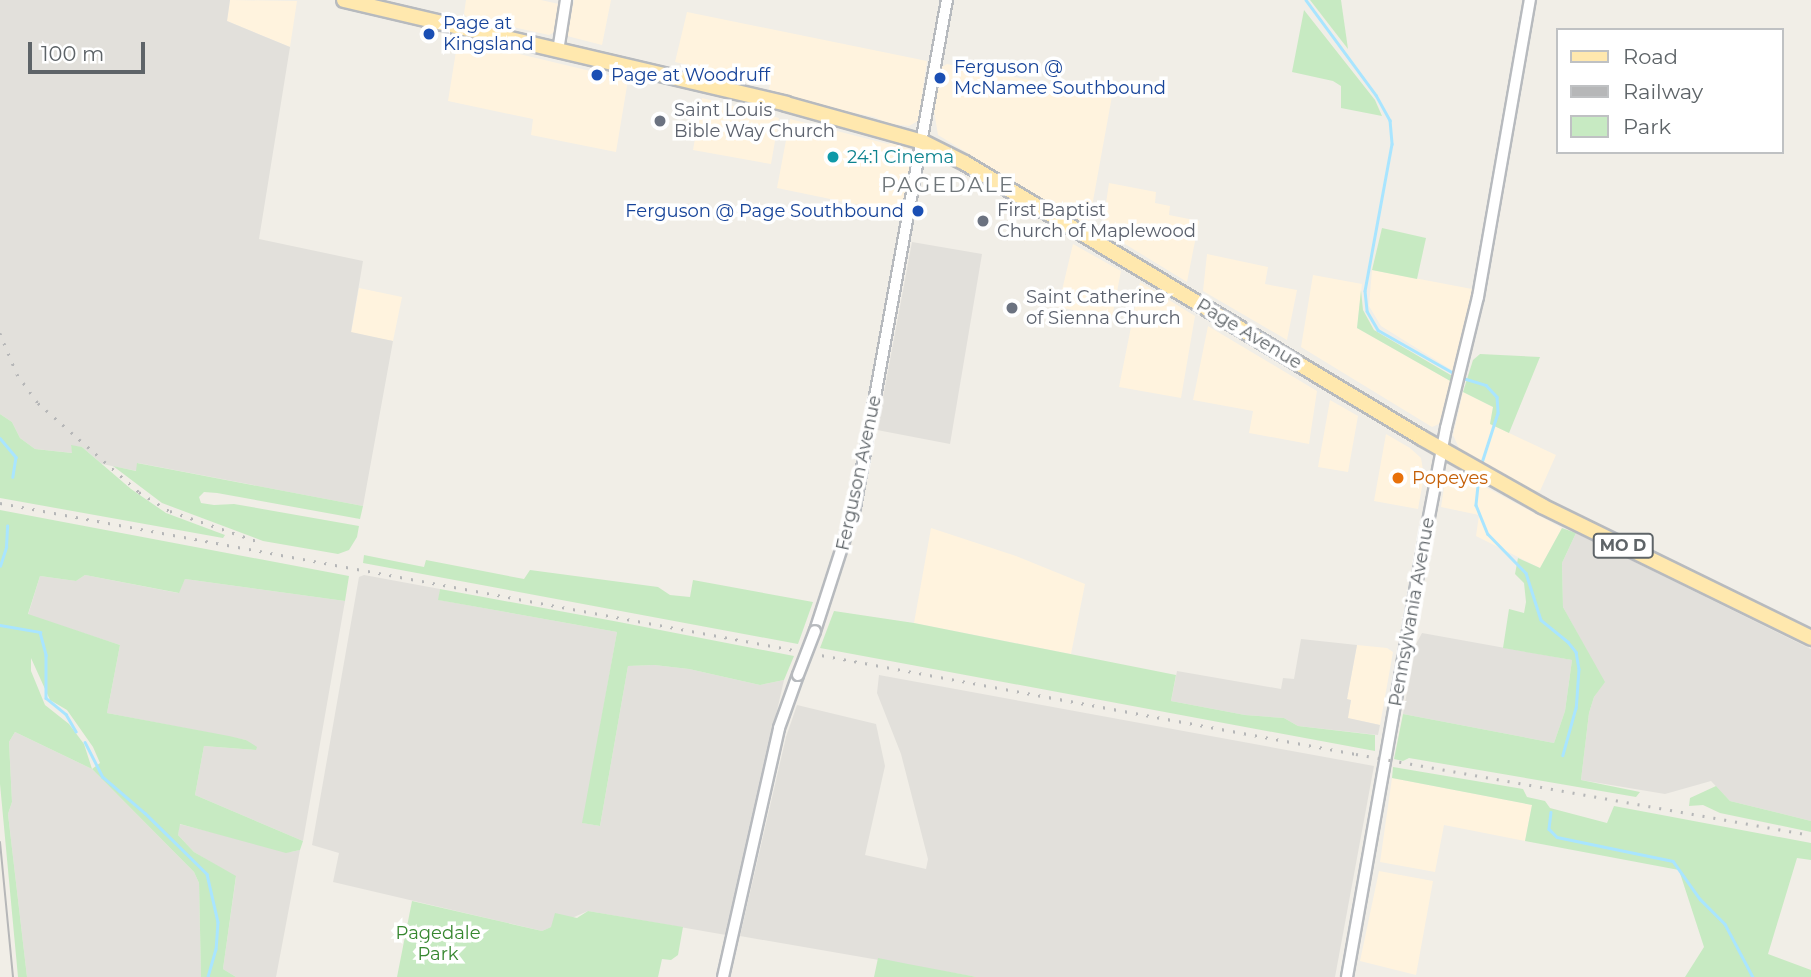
<!DOCTYPE html>
<style>
body{margin:0}
#map{position:relative;width:1811px;height:977px;overflow:hidden;background:#f1eee7;font-family:Montserrat,sans-serif}
div>[style]{position:absolute}
.commercial>*{inset:0;background:#fff3de}
.industrial>*{inset:0;background:#e2e0db}
.green>*{inset:0;background:#c7eac2}
.stream>*{height:2.5px;margin:-1.25px;padding:0 1.25px;transform-origin:1.25px;border-radius:1.25px;background:#a9e5ff}
.roads{filter:drop-shadow(2px 0 #b7babe) drop-shadow(-2px 0 #b7babe) drop-shadow(0 2px #b7babe) drop-shadow(0 -2px #b7babe)}
.minor>*{height:10px;margin:-5px;padding:0 5px;transform-origin:5px;border-radius:5px;background:#fff}
.major>*{height:14px;margin:-7px;padding:0 7px;transform-origin:7px;border-radius:7px;background:#ffe8ae}
.tram>*{height:2px;margin:-1px;padding:0 1px;transform-origin:1px;border-radius:1px;background:#b6b7b8}
.rail>*{height:2.5px;margin-top:-1.25px;transform-origin:0;background:repeating-linear-gradient(90deg,#b6b7b8 0 2px,transparent 0 11px)}
.bridges{filter:drop-shadow(2px 0 #b7babe) drop-shadow(-2px 0 #b7babe) drop-shadow(0 2px #b7babe) drop-shadow(0 -2px #b7babe)}
.minor-bridge>*{height:10px;margin:-5px;padding:0 5px;transform-origin:5px;border-radius:5px;background:#fff}
.dots>*{width:19px;height:19px;translate:-50% -50%;box-sizing:border-box;border:4px solid #fff;border-radius:50%}
span{translate:-50% -50%;white-space:nowrap;text-align:center;line-height:1.15;-webkit-text-stroke:7px #fff;paint-order:stroke}
.shield-label span{padding:2px 5px;background:#fff;border:2px solid;border-radius:5px;-webkit-text-stroke-width:0}
.shield-label{font-size:16px;color:#5e6468;font-weight:700}
.transit-label{font-size:18px;color:#164399}
.left{translate:0 -50%;text-align:left}
.right{translate:-100% -50%;text-align:right}
.worship-label{font-size:18px;color:#5b616d}
.culture-label{font-size:18px;color:#0d838f}
.street-label{font-size:18px;color:#5e6468}
.food-label{font-size:18px;color:#c56008}
.park-label{font-size:18px;color:#36872f}
.quarter-label{font-size:21px;color:#6f767a;letter-spacing:2px}
.legend{position:absolute;left:1556px;top:28px;width:228px;height:126px;box-sizing:border-box;background:#fff;border:2px solid #bfc1c3;margin:0;padding:9px 12px;list-style:none;font-size:21px;color:#5e6468}
.legend li{display:flex;align-items:center;gap:14px;height:35px}
.legend b{width:35px;border:2px solid #bfc1c3}
.scale{position:absolute;left:28px;top:42px;width:117px;height:32px;box-sizing:border-box;border:4px solid #5e6468;border-top:0;padding-left:9px;font-size:21px;line-height:24px;white-space:nowrap;color:#5e6468;-webkit-text-stroke:5px #fff;paint-order:stroke}
</style>
<div id="map">
<div class="commercial">
<div style="clip-path:polygon(230px 0,297px 1px,290px 47px,227px 21px)"></div>
<div style="clip-path:polygon(466px 0,541px 0,559px 4px,555px 32px,549px 35px,467px 17px,464px 14px)"></div>
<div style="clip-path:polygon(574px 0,611px 0,602px 45px,567px 36px)"></div>
<div style="clip-path:polygon(687px 12px,927px 61px,918px 121px,909px 126px,891px 124px,874px 117px,793px 100px,769px 89px,770px 85px,675px 62px)"></div>
<div style="clip-path:polygon(465px 41px,628px 80px,616px 152px,531px 135px,533px 119px,448px 101px,457px 45px)"></div>
<div style="clip-path:polygon(947px 64px,1112px 96px,1089px 223px,1082px 223px,938px 135px,934px 111px,942px 67px)"></div>
<div style="clip-path:polygon(702px 98px,779px 118px,771px 164px,693px 150px)"></div>
<div style="clip-path:polygon(790px 119px,888px 144px,893px 142px,909px 149px,911px 163px,903px 214px,777px 188px)"></div>
<div style="clip-path:polygon(1109px 183px,1156px 192px,1155px 203px,1170px 206px,1169px 215px,1199px 221px,1187px 282px,1102px 230px)"></div>
<div style="clip-path:polygon(1073px 244px,1121px 271px,1112px 318px,1058px 307px)"></div>
<div style="clip-path:polygon(1207px 254px,1268px 267px,1265px 284px,1297px 290px,1287px 340px,1203px 291px)"></div>
<div style="clip-path:polygon(1372px 270px,1472px 289px,1455px 372px,1381px 326px,1369px 306px)"></div>
<div style="clip-path:polygon(1313px 275px,1362px 284px,1357px 328px,1452px 382px,1439px 424px,1432px 427px,1301px 347px)"></div>
<div style="clip-path:polygon(1140px 282px,1195px 316px,1181px 398px,1119px 387px)"></div>
<div style="clip-path:polygon(359px 288px,402px 297px,393px 341px,351px 333px)"></div>
<div style="clip-path:polygon(1208px 326px,1317px 391px,1309px 444px,1249px 433px,1253px 411px,1193px 400px)"></div>
<div style="clip-path:polygon(1463px 392px,1493px 407px,1490px 424px,1556px 455px,1540px 491px,1531px 490px,1459px 448px,1453px 435px)"></div>
<div style="clip-path:polygon(1330px 400px,1358px 416px,1348px 472px,1318px 467px)"></div>
<div style="clip-path:polygon(1386px 434px,1410px 448px,1421px 458px,1424px 476px,1418px 509px,1374px 501px)"></div>
<div style="clip-path:polygon(1452px 473px,1465px 476px,1562px 528px,1540px 568px,1476px 536px,1479px 515px,1441px 507px,1445px 481px)"></div>
<div style="clip-path:polygon(931px 528px,1016px 556px,1085px 584px,1071px 654px,914px 623px)"></div>
<div style="clip-path:polygon(1357px 645px,1387px 648px,1393px 652px,1380px 725px,1347px 718px,1351px 701px,1347px 699px)"></div>
<div style="clip-path:polygon(1392px 778px,1532px 805px,1525px 841px,1444px 825px,1435px 872px,1380px 862px)"></div>
<div style="clip-path:polygon(1379px 871px,1433px 881px,1416px 975px,1360px 961px)"></div>
</div>
<div class="industrial">
<div style="clip-path:polygon(0 0,230px 0,227px 21px,290px 47px,259px 239px,363px 261px,351px 332px,393px 341px,363px 506px,138px 463px,137px 471px,102px 464px,82px 447px,71px 446px,73px 453px,35px 449px,20px 438px,12px 422px,0 414px)"></div>
<div style="clip-path:polygon(912px 242px,982px 254px,950px 444px,877px 430px)"></div>
<div style="clip-path:polygon(1576px 533px,1811px 649px,1811px 821px,1730px 801px,1711px 781px,1665px 794px,1581px 780px,1589px 713px,1594px 697px,1604px 682px,1563px 607px,1562px 563px)"></div>
<div style="clip-path:polygon(85px 575px,178px 593px,185px 579px,345px 601px,303px 841px,195px 795px,204px 746px,256px 750px,246px 740px,107px 713px,120px 645px,28px 615px,40px 576px,76px 581px)"></div>
<div style="clip-path:polygon(364px 575px,440px 589px,439px 600px,617px 632px,583px 823px,600px 826px,628px 666px,654px 665px,689px 669px,760px 685px,784px 680px,726px 935px,588px 911px,542px 931px,333px 882px,339px 853px,312px 845px,359px 577px)"></div>
<div style="clip-path:polygon(1422px 633px,1572px 660px,1565px 711px,1554px 743px,1403px 714px,1416px 644px)"></div>
<div style="clip-path:polygon(1301px 639px,1357px 645px,1347px 699px,1351px 700px,1348px 718px,1380px 725px,1378px 735px,1298px 726px,1284px 718px,1245px 715px,1171px 701px,1177px 671px,1281px 689px,1283px 678px,1294px 679px)"></div>
<div style="clip-path:polygon(879px 675px,1374px 766px,1335px 977px,977px 977px,740px 936px,786px 737px,797px 705px,876px 724px,885px 766px,865px 855px,926px 869px,928px 859px,901px 754px,877px 693px)"></div>
<div style="clip-path:polygon(15px 732px,92px 769px,194px 872px,199px 883px,201px 977px,27px 977px,8px 814px,12px 802px,9px 742px)"></div>
<div style="clip-path:polygon(179px 824px,291px 852px,300px 850px,276px 977px,236px 977px,223px 969px,236px 877px,194px 852px,178px 835px)"></div>
</div>
<div class="green">
<div style="clip-path:polygon(1310px 0,1341px 0,1348px 49px)"></div>
<div style="clip-path:polygon(1304px 10px,1375px 100px,1382px 116px,1341px 108px,1341px 86px,1333px 81px,1292px 72px)"></div>
<div style="clip-path:polygon(1382px 228px,1426px 238px,1417px 279px,1372px 270px)"></div>
<div style="clip-path:polygon(1361px 290px,1363px 310px,1374px 330px,1454px 377px,1452px 382px,1357px 328px)"></div>
<div style="clip-path:polygon(1480px 354px,1540px 357px,1509px 433px,1490px 424px,1493px 407px,1463px 392px,1473px 360px)"></div>
<div style="clip-path:polygon(0 414px,12px 422px,20px 438px,35px 449px,72px 453px,71px 445px,82px 447px,131px 489px,166px 513px,225px 535px,223px 538px,0 498px)"></div>
<div style="clip-path:polygon(137px 463px,363px 506px,360px 519px,217px 493px,204px 492px,199px 497px,201px 503px,214px 505px,234px 504px,359px 526px,357px 537px,349px 550px,338px 554px,263px 541px,162px 503px,113px 466px,136px 471px)"></div>
<div style="clip-path:polygon(evenodd,0 510px,349px 576px,345px 601px,185px 579px,179px 593px,85px 575px,76px 581px,40px 576px,28px 614px,120px 645px,107px 713px,229px 736px,246px 740px,257px 747px,256px 750px,204px 746px,195px 795px,303px 841px,300px 850px,286px 853px,180px 824px,178px 835px,194px 852px,236px 876px,223px 969px,236px 977px,201px 977px,199px 883px,194px 872px,92px 769px,15px 732px,9px 742px,12px 802px,8px 814px,27px 977px,18px 977px,0 784px,0 510px,31px 658px,50px 700px,67px 710px,93px 747px,100px 763px,92px 769px,84px 744px,69px 724px,45px 705px,31px 671px,31px 658px)"></div>
<div style="clip-path:polygon(1562px 528px,1576px 533px,1562px 563px,1563px 607px,1605px 682px,1594px 697px,1589px 713px,1581px 780px,1640px 792px,1636px 797px,1409px 758px,1403px 761px,1394px 759px,1403px 714px,1554px 743px,1565px 711px,1572px 660px,1503px 648px,1509px 609px,1524px 613px,1526px 602px,1524px 583px,1515px 574px,1518px 558px,1540px 568px)"></div>
<div style="clip-path:polygon(364px 555px,424px 567px,426px 560px,524px 579px,530px 570px,658px 587px,670px 595px,690px 597px,693px 580px,813px 602px,798px 644px,363px 563px)"></div>
<div style="clip-path:polygon(440px 589px,619px 622px,794px 656px,784px 680px,760px 685px,689px 669px,654px 665px,628px 666px,600px 826px,582px 823px,617px 632px,438px 600px)"></div>
<div style="clip-path:polygon(834px 611px,914px 623px,1176px 675px,1171px 701px,1245px 715px,1284px 718px,1298px 726px,1375px 735px,1375px 751px,820px 648px)"></div>
<div style="clip-path:polygon(1393px 767px,1523px 789px,1527px 797px,1545px 801px,1550px 808px,1607px 823px,1614px 806px,1811px 843px,1811px 860px,1797px 858px,1768px 954px,1811px 970px,1811px 977px,1685px 977px,1704px 947px,1679px 870px,1525px 841px,1532px 805px,1392px 778px)"></div>
<div style="clip-path:polygon(1716px 786px,1730px 801px,1811px 821px,1811px 832px,1720px 813px,1703px 805px,1689px 806px,1690px 798px)"></div>
<div style="clip-path:polygon(412px 901px,542px 931px,551px 927px,555px 913px,577px 918px,588px 911px,683px 927px,678px 955px,671px 960px,662px 959px,658px 977px,397px 977px)"></div>
<div style="clip-path:polygon(878px 958px,908px 964px,977px 977px,874px 977px)"></div>
</div>
<div class="stream">
<div style="left:1306px;top:0;width:118px;rotate:53.6deg"></div>
<div style="left:1376px;top:95px;width:29px;rotate:61deg"></div>
<div style="left:1390px;top:120px;width:24px;rotate:85deg"></div>
<div style="left:1392px;top:144px;width:149px;rotate:100.4deg"></div>
<div style="left:1365px;top:291px;width:20px;rotate:84deg"></div>
<div style="left:1367px;top:311px;width:22px;rotate:60deg"></div>
<div style="left:1378px;top:330px;width:91px;rotate:29.7deg"></div>
<div style="left:1463px;top:378px;width:24px;rotate:17deg"></div>
<div style="left:1486px;top:385px;width:16px;rotate:47deg"></div>
<div style="left:1497px;top:397px;width:16px;rotate:86deg"></div>
<div style="left:1498px;top:413px;width:56px;rotate:107.8deg"></div>
<div style="left:0;top:438px;width:25px;rotate:50deg"></div>
<div style="left:16px;top:457px;width:20px;rotate:99deg"></div>
<div style="left:1479px;top:476px;width:29px;rotate:96deg"></div>
<div style="left:1476px;top:505px;width:31px;rotate:68deg"></div>
<div style="left:1488px;top:534px;width:54px;rotate:45.7deg"></div>
<div style="left:1526px;top:573px;width:49px;rotate:72.3deg"></div>
<div style="left:1541px;top:620px;width:35px;rotate:39deg"></div>
<div style="left:1568px;top:642px;width:13px;rotate:51deg"></div>
<div style="left:1576px;top:652px;width:17px;rotate:80deg"></div>
<div style="left:1579px;top:669px;width:39px;rotate:94deg"></div>
<div style="left:1576px;top:708px;width:49px;rotate:105.5deg"></div>
<div style="left:0;top:566px;width:20px;rotate:-72deg"></div>
<div style="left:6px;top:547px;width:21px;rotate:-87deg"></div>
<div style="left:0;top:625px;width:41px;rotate:9.9deg"></div>
<div style="left:40px;top:632px;width:24px;rotate:75deg"></div>
<div style="left:46px;top:655px;width:43px;rotate:90deg"></div>
<div style="left:46px;top:698px;width:26px;rotate:39deg"></div>
<div style="left:66px;top:714px;width:20px;rotate:60deg"></div>
<div style="left:85px;top:742px;width:39px;rotate:63deg"></div>
<div style="left:103px;top:777px;width:55px;rotate:40.6deg"></div>
<div style="left:145px;top:813px;width:87px;rotate:44.5deg"></div>
<div style="left:207px;top:874px;width:49px;rotate:77.1deg"></div>
<div style="left:218px;top:922px;width:27px;rotate:94deg"></div>
<div style="left:216px;top:949px;width:29px;rotate:106deg"></div>
<div style="left:1551px;top:812px;width:17px;rotate:97deg"></div>
<div style="left:1549px;top:829px;width:11px;rotate:45deg"></div>
<div style="left:1557px;top:837px;width:118px;rotate:11.7deg"></div>
<div style="left:1673px;top:861px;width:47px;rotate:54.6deg"></div>
<div style="left:1700px;top:899px;width:35px;rotate:45deg"></div>
<div style="left:1725px;top:924px;width:60px;rotate:62.2deg"></div>
</div>
<div class="roads">
<div class="minor">
<div style="left:558px;top:51px;width:52px;rotate:-81.1deg"></div>
<div style="left:815px;top:631px;width:130px;rotate:-72.1deg"></div>
<div style="left:855px;top:507px;width:515px;rotate:-79.72deg"></div>
<div style="left:723px;top:977px;width:255px;rotate:-77.3deg"></div>
<div style="left:779px;top:728px;width:56px;rotate:-70.3deg"></div>
<div style="left:1347px;top:977px;width:398px;rotate:-80deg"></div>
<div style="left:1416px;top:585px;width:160px;rotate:-79.2deg"></div>
<div style="left:1446px;top:428px;width:135px;rotate:-76.3deg"></div>
<div style="left:1478px;top:297px;width:302px;rotate:-80.1deg"></div>
</div>
<div class="major">
<div style="left:344px;top:0;width:454px;rotate:13.2deg"></div>
<div style="left:786px;top:104px;width:142px;rotate:15.5deg"></div>
<div style="left:923px;top:142px;width:47px;rotate:26.6deg"></div>
<div style="left:965px;top:163px;width:533px;rotate:31.04deg"></div>
<div style="left:1422px;top:438px;width:138px;rotate:29.5deg"></div>
<div style="left:1542px;top:506px;width:300px;rotate:26.1deg"></div>
</div>
</div>
<div class="tram">
<div style="left:0;top:842px;width:136px;rotate:84.5deg"></div>
</div>
<div class="rail">
<div style="left:0;top:333px;width:44px;rotate:67.5deg"></div>
<div style="left:17px;top:374px;width:36px;rotate:54deg"></div>
<div style="left:38px;top:403px;width:135px;rotate:41.4deg"></div>
<div style="left:139px;top:492px;width:36px;rotate:32deg"></div>
<div style="left:170px;top:511px;width:91px;rotate:19.2deg"></div>
<div style="left:0;top:503px;width:1379px;rotate:10.49deg"></div>
<div style="left:1356px;top:754px;width:462px;rotate:10.1deg"></div>
</div>
<div class="bridges">
<div class="minor-bridge">
<div style="left:798px;top:675px;width:47px;rotate:-68.9deg"></div>
</div>
</div>
<div class="dots">
<div style="left:429px;top:34px;background:#1a4fb4"></div>
<div style="left:597px;top:75px;background:#1a4fb4"></div>
<div style="left:940px;top:78px;background:#1a4fb4"></div>
<div style="left:660px;top:121px;background:#6b7280"></div>
<div style="left:833px;top:157px;background:#0f9aa8"></div>
<div style="left:918px;top:211px;background:#1a4fb4"></div>
<div style="left:983px;top:221px;background:#6b7280"></div>
<div style="left:1012px;top:308px;background:#6b7280"></div>
<div style="left:1398px;top:478px;background:#e8710a"></div>
</div>
<div class="shield-label">
<span style="left:1623px;top:546px">MO D</span>
</div>
<div class="transit-label">
<span class="left" style="left:443px;top:34px">Page at<br>Kingsland</span>
<span class="left" style="left:954px;top:78px">Ferguson @<br>McNamee Southbound</span>
<span class="left" style="left:611px;top:75px">Page at Woodruff</span>
<span class="right" style="left:904px;top:211px">Ferguson @ Page Southbound</span>
</div>
<div class="worship-label">
<span class="left" style="left:674px;top:121px">Saint Louis<br>Bible Way Church</span>
<span class="left" style="left:997px;top:221px">First Baptist<br>Church of Maplewood</span>
<span class="left" style="left:1026px;top:308px">Saint Catherine<br>of Sienna Church</span>
</div>
<div class="culture-label">
<span class="left" style="left:847px;top:157px">24:1 Cinema</span>
</div>
<div class="street-label">
<span style="left:1249px;top:334px;rotate:31deg">Page Avenue</span>
<span style="left:859px;top:473px;rotate:-78deg">Ferguson Avenue</span>
<span style="left:1412px;top:612px;rotate:-80deg">Pennsylvania Avenue</span>
</div>
<div class="food-label">
<span class="left" style="left:1412px;top:478px">Popeyes</span>
</div>
<div class="park-label">
<span style="left:438px;top:944px">Pagedale<br>Park</span>
</div>
<div class="quarter-label">
<span style="left:948px;top:185px">PAGEDALE</span>
</div>
<ul class="legend">
<li><b style="height:9px;background:#ffe8ae"></b>Road</li>
<li><b style="height:9px;background:#b6b7b8"></b>Railway</li>
<li><b style="height:19px;background:#c7eac2"></b>Park</li>
</ul>
<div class="scale">100 m</div>
</div>
